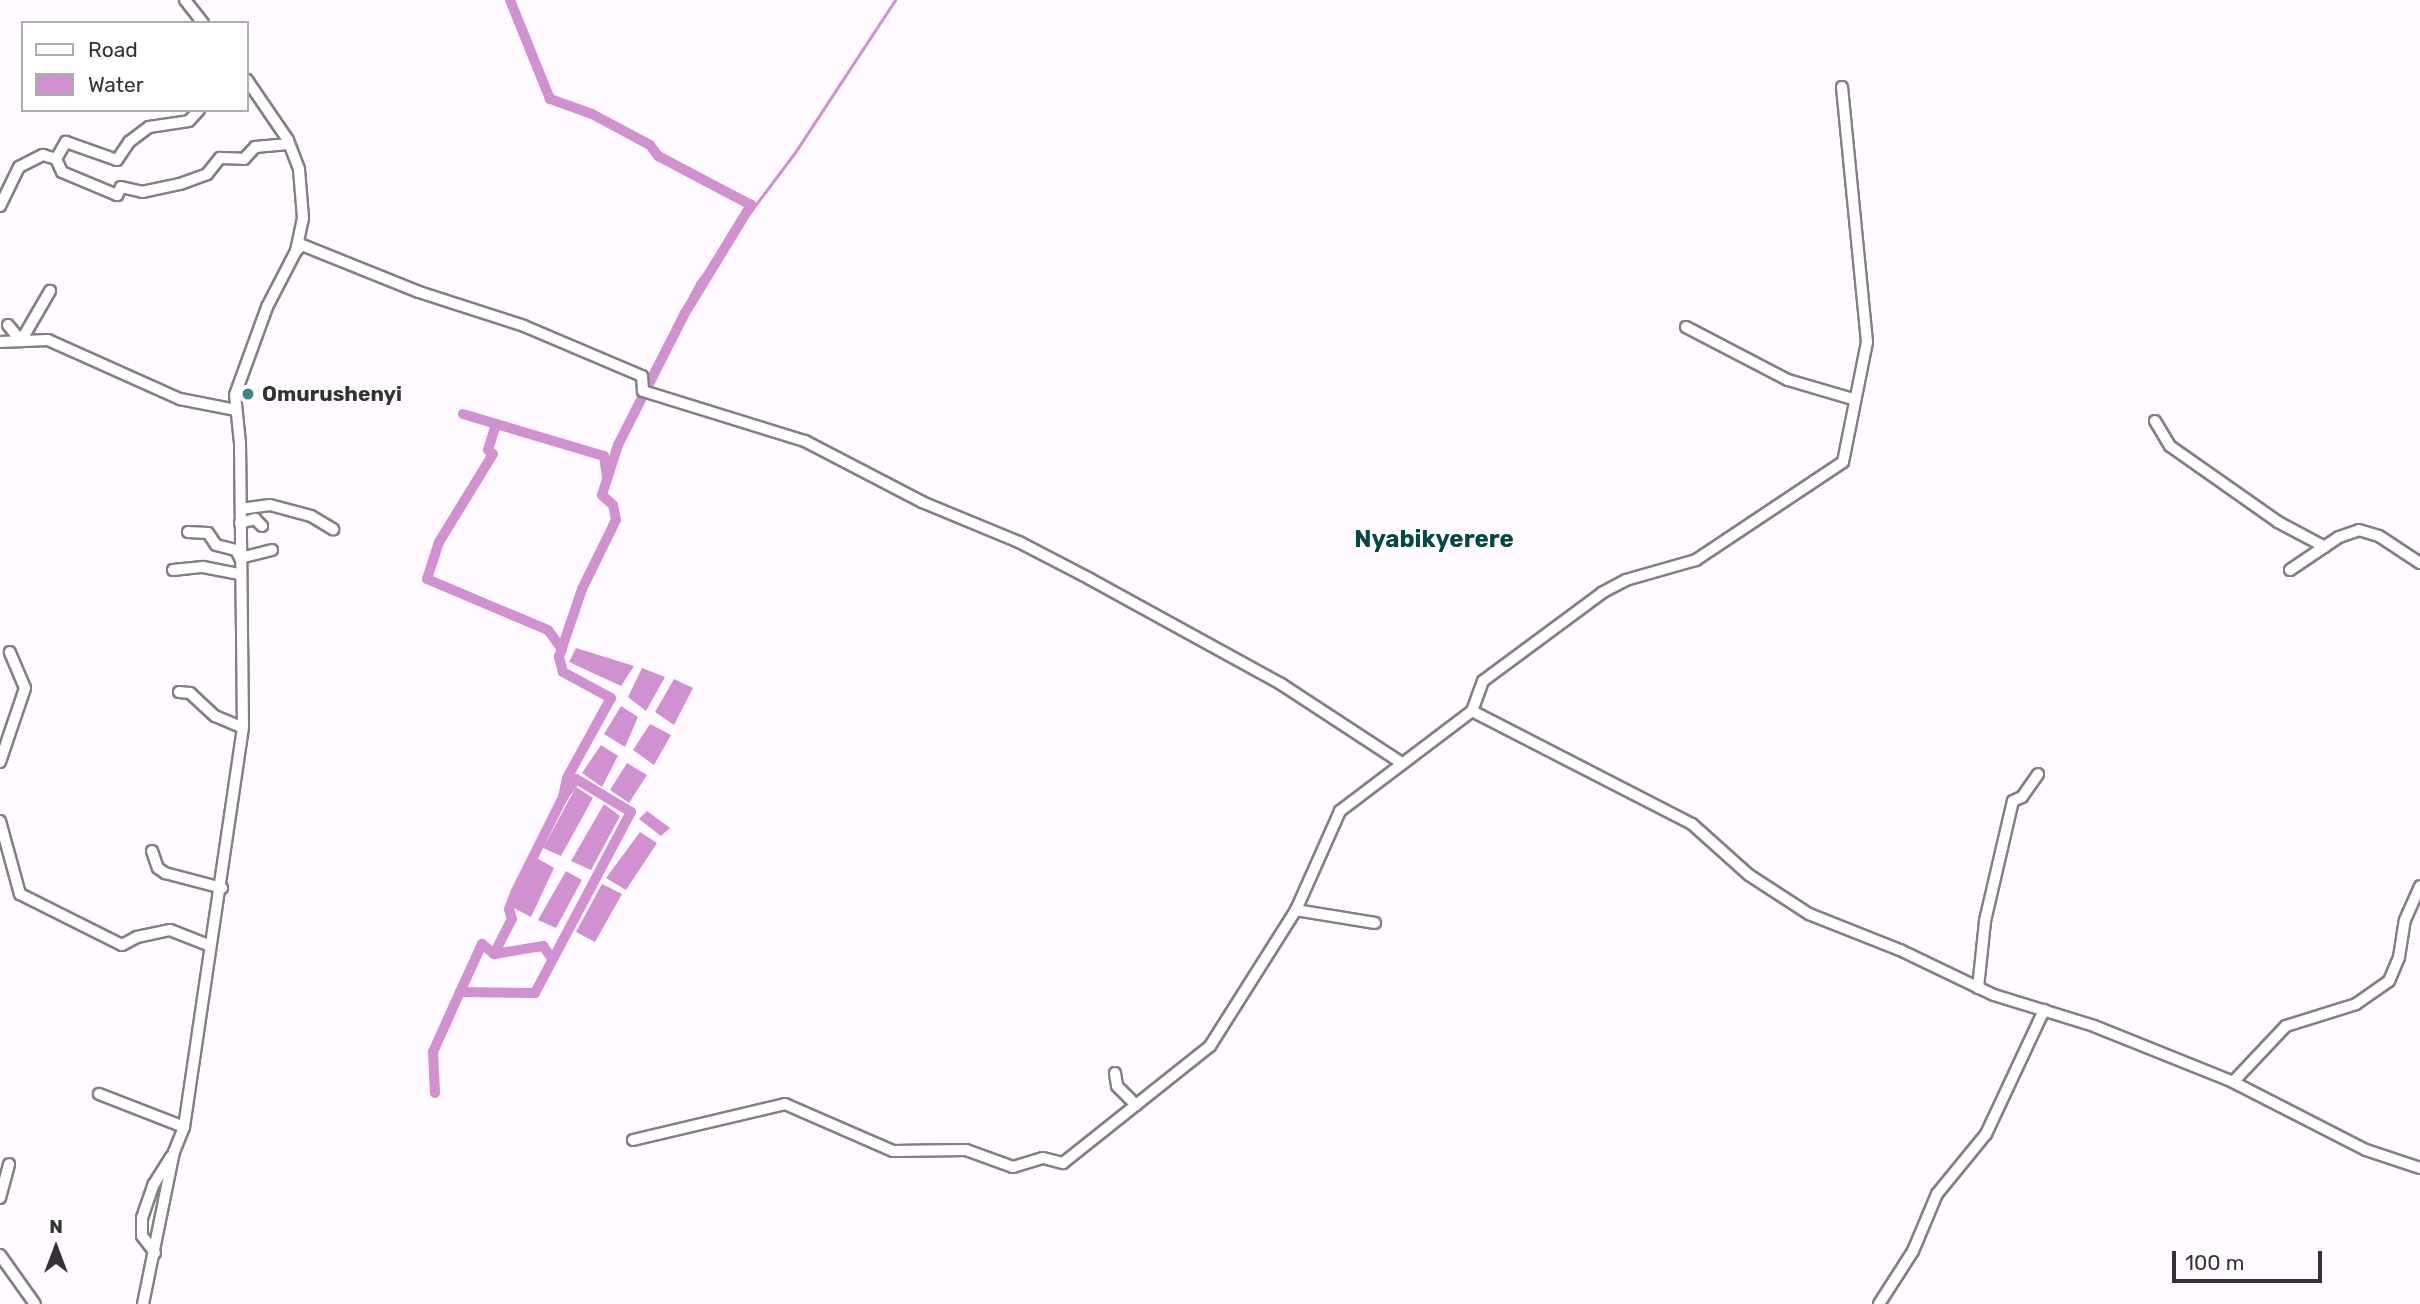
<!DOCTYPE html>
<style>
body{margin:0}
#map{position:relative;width:2420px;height:1304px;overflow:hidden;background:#fffaff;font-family:Rubik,sans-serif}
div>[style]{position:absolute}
.water>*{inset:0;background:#d191d0}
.stream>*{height:2.5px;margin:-1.25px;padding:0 1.25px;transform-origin:1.25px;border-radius:1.25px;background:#d191d0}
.canal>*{height:10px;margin:-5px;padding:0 5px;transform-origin:5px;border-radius:5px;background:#d191d0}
.roads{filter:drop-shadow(2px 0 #857e85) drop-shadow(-2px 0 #857e85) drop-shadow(0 2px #857e85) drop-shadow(0 -2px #857e85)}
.minor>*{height:10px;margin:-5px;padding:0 5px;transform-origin:5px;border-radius:5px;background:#fff}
.dots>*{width:19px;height:19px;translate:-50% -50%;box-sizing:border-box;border:4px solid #fff;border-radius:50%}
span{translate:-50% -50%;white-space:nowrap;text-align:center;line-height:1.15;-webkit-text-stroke:5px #fff;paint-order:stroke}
.poi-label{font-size:21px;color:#353235;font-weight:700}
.left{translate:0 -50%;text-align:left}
.quarter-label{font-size:24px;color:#054746;font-weight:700}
.legend{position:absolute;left:21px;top:21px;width:228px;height:91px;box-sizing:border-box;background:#fff;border:2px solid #aeadae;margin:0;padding:9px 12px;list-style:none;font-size:21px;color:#353235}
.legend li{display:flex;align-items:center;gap:14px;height:35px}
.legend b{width:35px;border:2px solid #aeadae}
.north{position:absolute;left:21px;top:1213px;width:70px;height:70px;-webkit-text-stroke:5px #fff;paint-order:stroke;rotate:0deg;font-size:19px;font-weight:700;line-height:28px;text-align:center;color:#353235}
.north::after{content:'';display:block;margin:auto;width:24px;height:32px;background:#353235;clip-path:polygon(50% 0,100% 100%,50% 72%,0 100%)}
.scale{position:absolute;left:2172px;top:1251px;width:150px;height:32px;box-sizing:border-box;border:4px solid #353235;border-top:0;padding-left:9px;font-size:21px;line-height:24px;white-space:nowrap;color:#353235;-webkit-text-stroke:5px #fff;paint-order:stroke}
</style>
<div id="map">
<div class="water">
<div style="clip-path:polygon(576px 648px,634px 666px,621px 686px,569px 662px)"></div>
<div style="clip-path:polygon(642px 668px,665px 677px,646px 711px,628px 697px)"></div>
<div style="clip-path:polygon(674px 679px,693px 688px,674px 725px,655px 712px)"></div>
<div style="clip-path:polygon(621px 706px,638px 717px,625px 747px,604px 734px)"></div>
<div style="clip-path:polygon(650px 724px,671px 735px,654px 765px,633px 750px)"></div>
<div style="clip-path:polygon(601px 745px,618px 756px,602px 787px,582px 773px)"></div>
<div style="clip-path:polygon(627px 763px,647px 775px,629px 803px,610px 790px)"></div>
<div style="clip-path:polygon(576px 787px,593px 798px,561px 856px,543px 848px)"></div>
<div style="clip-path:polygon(604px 804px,620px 816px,591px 870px,571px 861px)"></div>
<div style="clip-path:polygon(647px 811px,670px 828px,661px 836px,639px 819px)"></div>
<div style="clip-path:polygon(640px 832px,657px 843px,626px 890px,606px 878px)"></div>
<div style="clip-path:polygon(537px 858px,554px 868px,531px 917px,512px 907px)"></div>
<div style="clip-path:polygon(566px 871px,582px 880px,556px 928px,538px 920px)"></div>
<div style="clip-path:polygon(602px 884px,622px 894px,595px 942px,576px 932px)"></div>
</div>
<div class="stream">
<div style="left:657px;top:363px;width:89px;rotate:-63.4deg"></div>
<div style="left:697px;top:283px;width:161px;rotate:-53.1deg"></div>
<div style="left:794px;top:154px;width:184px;rotate:-56.7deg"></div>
</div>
<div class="canal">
<div style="left:463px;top:414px;width:147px;rotate:16.6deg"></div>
<div style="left:604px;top:456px;width:21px;rotate:82deg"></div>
<div style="left:496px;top:424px;width:27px;rotate:107deg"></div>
<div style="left:488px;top:450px;width:6px;rotate:39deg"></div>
<div style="left:493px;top:454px;width:103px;rotate:121.5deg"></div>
<div style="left:439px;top:542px;width:39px;rotate:108deg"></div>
<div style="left:427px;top:579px;width:131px;rotate:22.9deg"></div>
<div style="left:548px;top:630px;width:24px;rotate:54deg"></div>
<div style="left:494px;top:954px;width:39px;rotate:-63deg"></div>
<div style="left:512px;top:919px;width:10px;rotate:-107deg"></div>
<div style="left:509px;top:909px;width:17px;rotate:-69deg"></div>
<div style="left:515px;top:893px;width:107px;rotate:-63.4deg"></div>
<div style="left:460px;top:992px;width:53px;rotate:-65.4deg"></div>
<div style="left:482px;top:944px;width:16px;rotate:40deg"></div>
<div style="left:494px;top:954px;width:50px;rotate:-9.3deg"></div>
<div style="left:543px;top:946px;width:14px;rotate:54deg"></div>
<div style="left:435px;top:1093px;width:41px;rotate:-92.8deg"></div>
<div style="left:433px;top:1052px;width:66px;rotate:-65.8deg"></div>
<div style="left:460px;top:992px;width:75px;rotate:0.8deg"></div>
<div style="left:535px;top:993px;width:205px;rotate:-62.1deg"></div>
<div style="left:631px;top:812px;width:64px;rotate:-149deg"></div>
<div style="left:576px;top:779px;width:22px;rotate:126deg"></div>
<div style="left:563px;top:797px;width:19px;rotate:-78deg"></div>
<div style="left:567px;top:778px;width:91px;rotate:-61.2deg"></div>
<div style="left:611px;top:698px;width:55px;rotate:-151.6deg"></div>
<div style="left:563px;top:672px;width:16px;rotate:-105deg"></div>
<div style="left:559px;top:657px;width:72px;rotate:-71.3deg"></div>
<div style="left:582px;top:589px;width:77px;rotate:-63.8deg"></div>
<div style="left:616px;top:520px;width:15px;rotate:-101deg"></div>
<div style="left:613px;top:505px;width:15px;rotate:-138deg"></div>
<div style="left:602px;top:495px;width:52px;rotate:-72.3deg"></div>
<div style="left:618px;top:445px;width:148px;rotate:-63.1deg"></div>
<div style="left:685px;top:313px;width:127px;rotate:-58.6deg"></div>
<div style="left:751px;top:205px;width:105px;rotate:-152.2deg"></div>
<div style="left:658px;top:156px;width:14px;rotate:-126deg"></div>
<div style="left:650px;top:145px;width:66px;rotate:-151.9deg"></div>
<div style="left:592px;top:114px;width:45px;rotate:-160.3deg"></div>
<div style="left:550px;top:99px;width:107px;rotate:-112deg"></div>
</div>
<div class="roads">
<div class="minor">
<div style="left:185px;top:0;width:29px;rotate:52deg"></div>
<div style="left:1842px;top:87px;width:256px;rotate:84.4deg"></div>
<div style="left:1867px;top:342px;width:122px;rotate:101.3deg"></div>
<div style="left:1843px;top:462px;width:177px;rotate:146.3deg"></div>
<div style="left:1696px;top:560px;width:73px;rotate:164.1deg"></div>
<div style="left:1626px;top:580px;width:27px;rotate:152deg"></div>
<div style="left:1602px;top:593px;width:148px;rotate:143.5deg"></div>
<div style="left:1483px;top:681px;width:32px;rotate:110deg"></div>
<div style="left:1472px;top:711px;width:247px;rotate:27.2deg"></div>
<div style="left:1692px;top:824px;width:76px;rotate:41.8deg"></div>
<div style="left:1749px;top:875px;width:72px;rotate:33deg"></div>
<div style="left:1809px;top:914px;width:98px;rotate:21.6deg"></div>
<div style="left:1900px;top:950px;width:104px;rotate:25.6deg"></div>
<div style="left:1994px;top:995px;width:105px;rotate:17.2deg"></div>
<div style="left:2094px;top:1026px;width:150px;rotate:21.9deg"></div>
<div style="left:2233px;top:1082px;width:149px;rotate:27.1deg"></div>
<div style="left:2366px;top:1150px;width:57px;rotate:18.4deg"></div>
<div style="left:56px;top:159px;width:20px;rotate:-60deg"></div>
<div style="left:66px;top:142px;width:54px;rotate:19.4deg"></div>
<div style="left:117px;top:160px;width:22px;rotate:-56deg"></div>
<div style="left:129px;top:142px;width:25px;rotate:-37deg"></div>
<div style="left:149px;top:127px;width:40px;rotate:-8.5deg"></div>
<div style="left:189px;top:121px;width:15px;rotate:-48deg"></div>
<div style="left:0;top:206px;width:43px;rotate:-64deg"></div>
<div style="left:19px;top:167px;width:27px;rotate:-27deg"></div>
<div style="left:43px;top:155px;width:14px;rotate:17deg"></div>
<div style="left:56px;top:159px;width:14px;rotate:65deg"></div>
<div style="left:62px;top:172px;width:60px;rotate:22.7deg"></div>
<div style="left:117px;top:195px;width:9px;rotate:-63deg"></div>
<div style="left:121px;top:187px;width:22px;rotate:13deg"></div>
<div style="left:142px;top:192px;width:39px;rotate:-12deg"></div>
<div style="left:180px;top:184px;width:29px;rotate:-20deg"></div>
<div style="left:207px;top:174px;width:21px;rotate:-51deg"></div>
<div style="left:220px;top:158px;width:24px;rotate:2deg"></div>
<div style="left:244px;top:159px;width:16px;rotate:-47deg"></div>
<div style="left:255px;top:147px;width:34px;rotate:-5deg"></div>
<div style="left:296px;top:251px;width:8px;rotate:-45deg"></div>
<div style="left:302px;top:245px;width:126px;rotate:21.9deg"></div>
<div style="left:419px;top:292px;width:110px;rotate:17.9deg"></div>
<div style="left:524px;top:326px;width:128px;rotate:23deg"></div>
<div style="left:642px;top:376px;width:15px;rotate:86deg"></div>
<div style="left:643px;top:391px;width:170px;rotate:17.2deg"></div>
<div style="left:805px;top:441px;width:132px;rotate:27.5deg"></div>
<div style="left:922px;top:502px;width:105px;rotate:22.4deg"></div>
<div style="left:1019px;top:542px;width:80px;rotate:27.5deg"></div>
<div style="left:1090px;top:579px;width:218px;rotate:28.8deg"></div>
<div style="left:1281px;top:684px;width:142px;rotate:33.2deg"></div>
<div style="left:8px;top:325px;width:21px;rotate:51deg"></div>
<div style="left:1686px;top:327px;width:115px;rotate:27.5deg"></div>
<div style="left:1788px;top:380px;width:68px;rotate:16.3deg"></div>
<div style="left:21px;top:341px;width:58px;rotate:-59.9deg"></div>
<div style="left:0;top:342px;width:48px;rotate:-2.4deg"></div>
<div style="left:48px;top:340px;width:145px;rotate:24.1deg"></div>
<div style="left:180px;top:399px;width:57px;rotate:11.1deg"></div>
<div style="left:2155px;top:421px;width:29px;rotate:59deg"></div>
<div style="left:2170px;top:446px;width:132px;rotate:35.1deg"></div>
<div style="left:2278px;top:522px;width:53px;rotate:28deg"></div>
<div style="left:241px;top:509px;width:29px;rotate:-8deg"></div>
<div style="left:270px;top:505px;width:42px;rotate:15deg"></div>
<div style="left:311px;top:516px;width:26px;rotate:31deg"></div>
<div style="left:240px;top:523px;width:16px;rotate:-15deg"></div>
<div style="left:255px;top:519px;width:10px;rotate:45deg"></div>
<div style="left:188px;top:532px;width:20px;rotate:3deg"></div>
<div style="left:208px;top:533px;width:14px;rotate:56deg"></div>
<div style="left:216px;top:545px;width:21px;rotate:14deg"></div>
<div style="left:236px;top:550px;width:9px;rotate:63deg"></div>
<div style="left:240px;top:558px;width:33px;rotate:-14deg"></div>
<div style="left:173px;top:570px;width:30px;rotate:-6deg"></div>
<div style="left:203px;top:567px;width:36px;rotate:11deg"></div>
<div style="left:2290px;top:570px;width:59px;rotate:-34deg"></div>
<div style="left:2339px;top:537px;width:21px;rotate:-19deg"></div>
<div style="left:2359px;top:530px;width:21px;rotate:17deg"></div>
<div style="left:2379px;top:536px;width:49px;rotate:33.4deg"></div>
<div style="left:179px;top:692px;width:11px;rotate:5deg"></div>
<div style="left:190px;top:693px;width:34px;rotate:43deg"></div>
<div style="left:215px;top:716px;width:30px;rotate:23deg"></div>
<div style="left:0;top:762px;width:78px;rotate:-71.3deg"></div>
<div style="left:25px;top:688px;width:39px;rotate:-113deg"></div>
<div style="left:0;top:821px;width:76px;rotate:74.7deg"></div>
<div style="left:20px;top:894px;width:114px;rotate:26.6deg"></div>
<div style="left:122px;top:945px;width:17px;rotate:-28deg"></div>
<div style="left:137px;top:937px;width:34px;rotate:-12deg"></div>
<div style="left:170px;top:930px;width:41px;rotate:21.5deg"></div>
<div style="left:152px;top:851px;width:18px;rotate:71deg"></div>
<div style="left:158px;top:868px;width:9px;rotate:36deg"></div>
<div style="left:165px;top:873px;width:59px;rotate:14.7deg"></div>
<div style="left:1296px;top:910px;width:80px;rotate:9.3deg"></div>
<div style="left:1978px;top:988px;width:67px;rotate:-84deg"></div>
<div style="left:1985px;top:921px;width:123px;rotate:-76.9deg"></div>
<div style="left:2013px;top:801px;width:10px;rotate:-24deg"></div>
<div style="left:2022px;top:797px;width:28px;rotate:-55deg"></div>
<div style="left:1115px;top:1073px;width:13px;rotate:81deg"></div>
<div style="left:1117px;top:1086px;width:27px;rotate:45deg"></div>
<div style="left:2233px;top:1082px;width:77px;rotate:-46.6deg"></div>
<div style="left:2286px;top:1026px;width:73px;rotate:-17.4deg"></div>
<div style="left:2356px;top:1004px;width:40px;rotate:-34.9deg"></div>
<div style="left:2389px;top:981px;width:26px;rotate:-67deg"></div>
<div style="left:2399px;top:957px;width:37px;rotate:-81deg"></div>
<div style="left:2405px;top:920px;width:37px;rotate:-66deg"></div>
<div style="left:99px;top:1094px;width:91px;rotate:21.2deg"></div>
<div style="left:633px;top:1140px;width:156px;rotate:-13.3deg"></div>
<div style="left:785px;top:1104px;width:118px;rotate:23.5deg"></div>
<div style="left:893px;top:1151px;width:73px;rotate:-0.8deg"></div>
<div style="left:966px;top:1150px;width:50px;rotate:19.9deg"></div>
<div style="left:1013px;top:1167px;width:31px;rotate:-17deg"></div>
<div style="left:1043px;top:1158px;width:21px;rotate:14deg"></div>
<div style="left:1063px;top:1163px;width:188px;rotate:-38.5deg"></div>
<div style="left:1210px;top:1046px;width:161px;rotate:-57.7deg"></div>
<div style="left:1296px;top:910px;width:108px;rotate:-66deg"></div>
<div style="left:1340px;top:811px;width:166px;rotate:-37.1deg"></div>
<div style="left:0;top:1198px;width:35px;rotate:-75deg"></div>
<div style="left:155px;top:1253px;width:21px;rotate:-127deg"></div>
<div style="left:142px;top:1236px;width:18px;rotate:-90deg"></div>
<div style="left:142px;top:1218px;width:36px;rotate:-71deg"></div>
<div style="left:154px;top:1184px;width:32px;rotate:-58deg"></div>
<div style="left:0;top:1255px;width:60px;rotate:54.5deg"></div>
<div style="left:143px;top:1304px;width:155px;rotate:-78.5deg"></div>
<div style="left:174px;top:1152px;width:27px;rotate:-68deg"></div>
<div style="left:184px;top:1127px;width:403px;rotate:-81.6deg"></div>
<div style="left:243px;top:728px;width:285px;rotate:-90.6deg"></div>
<div style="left:240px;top:443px;width:48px;rotate:-95.9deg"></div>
<div style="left:235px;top:395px;width:94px;rotate:-70deg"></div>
<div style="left:267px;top:307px;width:63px;rotate:-62.6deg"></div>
<div style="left:296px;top:251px;width:34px;rotate:-78deg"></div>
<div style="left:303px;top:218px;width:49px;rotate:-94.7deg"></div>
<div style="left:299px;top:169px;width:31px;rotate:-111deg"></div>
<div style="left:288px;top:140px;width:73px;rotate:-124.3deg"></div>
<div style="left:1879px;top:1304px;width:63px;rotate:-57.3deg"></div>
<div style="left:1913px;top:1251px;width:62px;rotate:-67.2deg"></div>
<div style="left:1937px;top:1194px;width:77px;rotate:-50.8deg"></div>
<div style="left:1986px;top:1134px;width:137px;rotate:-64.9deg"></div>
</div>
</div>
<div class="dots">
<div style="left:248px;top:394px;background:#3f8785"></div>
</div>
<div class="poi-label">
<span class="left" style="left:262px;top:394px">Omurushenyi</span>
</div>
<div class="quarter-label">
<span style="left:1434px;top:540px">Nyabikyerere</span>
</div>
<ul class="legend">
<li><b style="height:9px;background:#fff"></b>Road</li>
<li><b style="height:19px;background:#d191d0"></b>Water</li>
</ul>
<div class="north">N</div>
<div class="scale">100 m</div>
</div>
